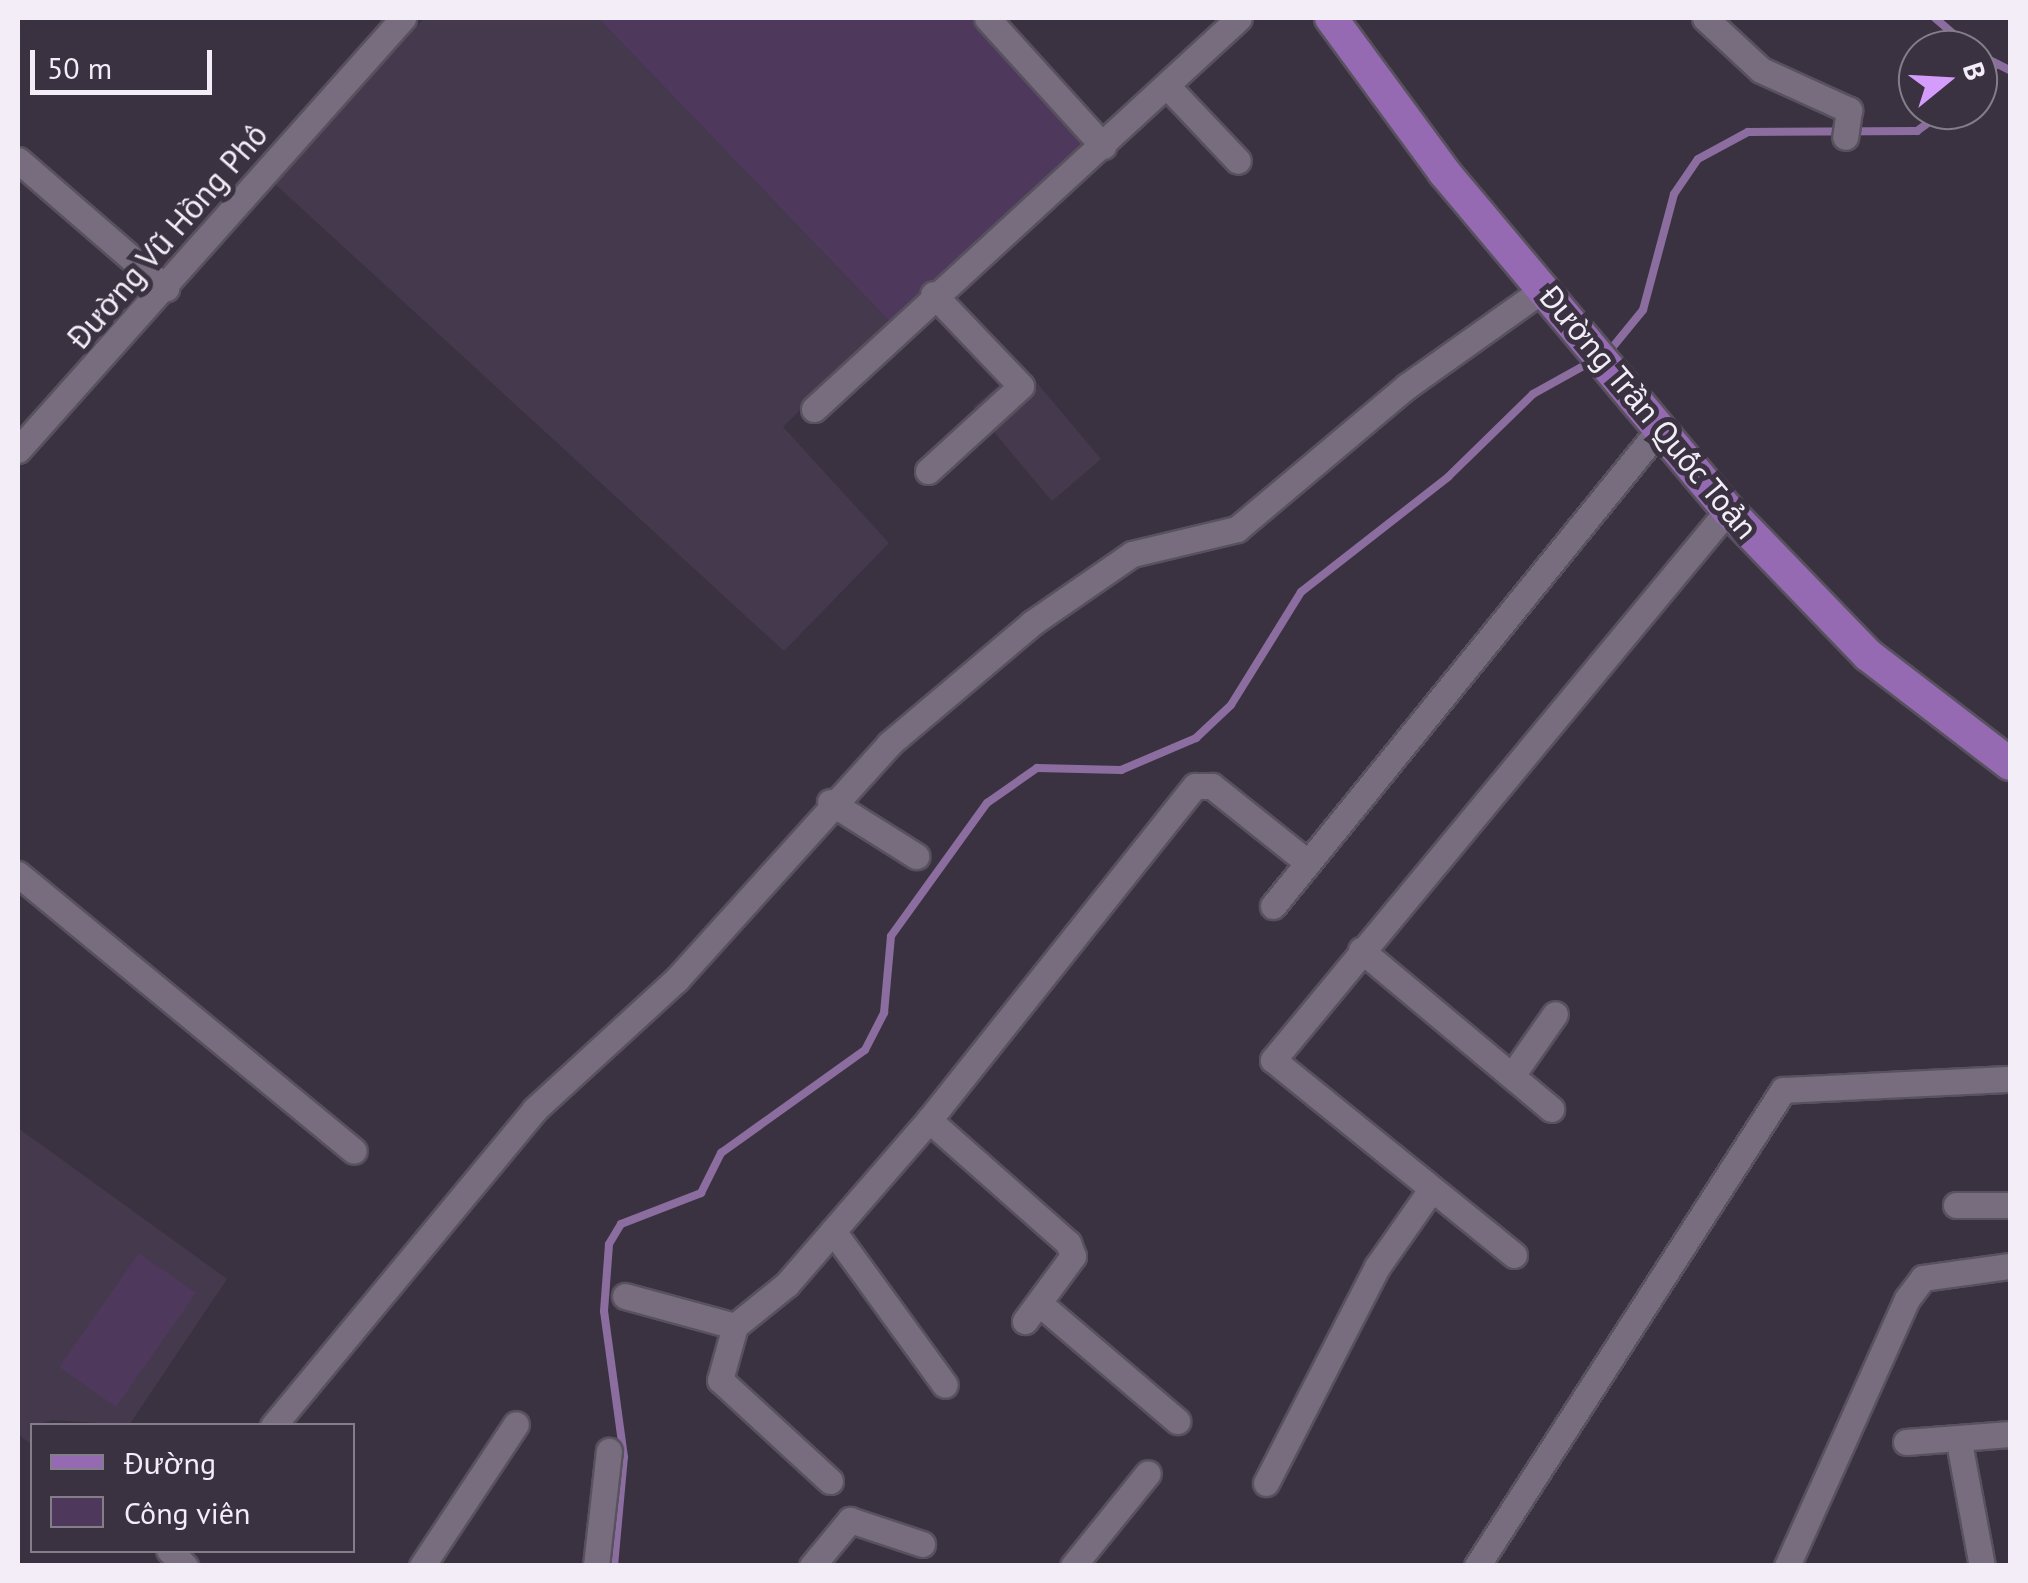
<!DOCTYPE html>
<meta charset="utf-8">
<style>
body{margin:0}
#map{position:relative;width:2028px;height:1583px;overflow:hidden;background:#3b3241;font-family:"PT Sans",sans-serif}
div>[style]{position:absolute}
.built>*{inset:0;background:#45394e}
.green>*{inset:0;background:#4e385c}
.stream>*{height:8px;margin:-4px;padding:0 4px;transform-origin:4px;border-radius:4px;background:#8b6e9f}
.roads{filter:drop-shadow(2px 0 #58515e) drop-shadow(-2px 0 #58515e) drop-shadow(0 2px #58515e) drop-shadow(0 -2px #58515e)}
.minor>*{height:25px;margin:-12.5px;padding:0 12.5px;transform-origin:12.5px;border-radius:12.5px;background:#776d7f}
.major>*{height:32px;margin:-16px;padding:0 16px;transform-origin:16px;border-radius:16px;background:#956ab2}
span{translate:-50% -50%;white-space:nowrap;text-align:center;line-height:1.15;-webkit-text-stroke:10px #3b3241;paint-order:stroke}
.street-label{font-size:32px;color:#f2edf7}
.frame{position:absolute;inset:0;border:20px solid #f2edf7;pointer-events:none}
.legend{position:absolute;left:30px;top:1423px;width:325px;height:130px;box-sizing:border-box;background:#3b3241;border:2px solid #847d8a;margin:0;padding:12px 18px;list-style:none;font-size:30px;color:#f2edf7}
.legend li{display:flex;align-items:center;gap:20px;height:50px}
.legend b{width:50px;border:2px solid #847d8a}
.north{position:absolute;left:1898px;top:30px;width:100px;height:100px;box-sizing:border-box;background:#3b3241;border:2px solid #847d8a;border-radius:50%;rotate:72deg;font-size:28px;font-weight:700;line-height:40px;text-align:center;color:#f2edf7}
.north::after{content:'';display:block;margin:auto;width:35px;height:45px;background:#d49cfb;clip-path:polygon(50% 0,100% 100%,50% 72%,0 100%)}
.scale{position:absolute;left:30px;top:50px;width:182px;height:45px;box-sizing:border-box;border:5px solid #f2edf7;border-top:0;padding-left:12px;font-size:30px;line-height:35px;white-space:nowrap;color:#f2edf7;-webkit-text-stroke:8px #3b3241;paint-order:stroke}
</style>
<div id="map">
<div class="built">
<div style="clip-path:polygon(424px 18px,598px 18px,890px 322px,783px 427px,889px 543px,784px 651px,274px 183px)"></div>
<div style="clip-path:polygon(1022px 365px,1101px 459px,1052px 501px,973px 407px)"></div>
<div style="clip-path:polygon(18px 1128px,227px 1279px,129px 1425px,53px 1420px,32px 1426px,32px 1445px,18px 1434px)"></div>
</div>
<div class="green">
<div style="clip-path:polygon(598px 18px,975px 18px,1091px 144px,890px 322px)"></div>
<div style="clip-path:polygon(139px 1253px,196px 1293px,116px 1407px,59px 1367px)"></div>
</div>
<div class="stream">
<div style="left:1935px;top:18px;width:49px;rotate:40.9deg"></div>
<div style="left:1978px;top:54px;width:36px;rotate:27deg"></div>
<div style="left:1978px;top:81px;width:25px;rotate:-42deg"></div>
<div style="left:1607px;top:354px;width:57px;rotate:-50.7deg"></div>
<div style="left:1643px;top:310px;width:120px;rotate:-75deg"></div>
<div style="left:1674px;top:194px;width:42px;rotate:-55.6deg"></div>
<div style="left:1698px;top:159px;width:57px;rotate:-28.4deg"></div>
<div style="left:1748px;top:132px;width:169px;rotate:-0.3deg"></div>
<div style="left:1917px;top:131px;width:36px;rotate:-36deg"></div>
<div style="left:614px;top:1566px;width:109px;rotate:-84.8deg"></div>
<div style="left:624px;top:1457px;width:147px;rotate:-97.8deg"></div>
<div style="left:604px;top:1311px;width:67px;rotate:-85.7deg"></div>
<div style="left:609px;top:1244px;width:23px;rotate:-59deg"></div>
<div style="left:621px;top:1224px;width:86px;rotate:-21.2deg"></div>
<div style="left:701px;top:1193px;width:45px;rotate:-63.4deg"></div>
<div style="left:721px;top:1153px;width:177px;rotate:-35.6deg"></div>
<div style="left:865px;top:1050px;width:42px;rotate:-62.8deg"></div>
<div style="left:884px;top:1013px;width:77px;rotate:-84.8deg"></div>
<div style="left:891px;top:936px;width:164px;rotate:-54.2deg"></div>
<div style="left:987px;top:803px;width:61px;rotate:-35deg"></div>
<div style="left:1037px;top:768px;width:84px;rotate:1.4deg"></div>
<div style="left:1121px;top:770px;width:82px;rotate:-23.1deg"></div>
<div style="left:1196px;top:738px;width:48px;rotate:-43.3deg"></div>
<div style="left:1231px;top:705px;width:133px;rotate:-58.2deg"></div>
<div style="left:1301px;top:592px;width:187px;rotate:-38deg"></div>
<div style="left:1448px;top:477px;width:119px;rotate:-44.3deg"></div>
<div style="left:1533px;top:394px;width:70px;rotate:-29.1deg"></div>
</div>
<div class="roads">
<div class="minor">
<div style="left:987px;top:18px;width:173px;rotate:47.8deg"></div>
<div style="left:1705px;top:18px;width:76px;rotate:42.9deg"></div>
<div style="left:1761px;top:70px;width:97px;rotate:24.4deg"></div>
<div style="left:1849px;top:110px;width:27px;rotate:98deg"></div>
<div style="left:1169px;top:88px;width:100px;rotate:46.6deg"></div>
<div style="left:18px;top:160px;width:196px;rotate:40.9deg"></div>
<div style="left:814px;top:409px;width:577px;rotate:-42.61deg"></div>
<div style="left:18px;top:450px;width:579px;rotate:-48.29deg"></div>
<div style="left:928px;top:471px;width:126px;rotate:-42.4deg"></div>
<div style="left:1021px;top:386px;width:127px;rotate:-133.7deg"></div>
<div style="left:830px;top:802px;width:102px;rotate:32.1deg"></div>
<div style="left:18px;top:874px;width:435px;rotate:39.5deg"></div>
<div style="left:1273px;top:906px;width:611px;rotate:-50.97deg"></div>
<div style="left:1361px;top:950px;width:248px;rotate:39.9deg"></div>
<div style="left:1513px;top:1074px;width:73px;rotate:-55deg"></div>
<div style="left:929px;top:1120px;width:186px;rotate:41.5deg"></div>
<div style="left:1068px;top:1243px;width:14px;rotate:69deg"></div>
<div style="left:1073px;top:1256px;width:81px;rotate:126.4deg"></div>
<div style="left:1956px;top:1205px;width:54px"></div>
<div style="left:833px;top:1231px;width:190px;rotate:54deg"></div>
<div style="left:1514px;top:1255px;width:310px;rotate:-141deg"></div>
<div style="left:1273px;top:1060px;width:714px;rotate:-50.4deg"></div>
<div style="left:625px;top:1296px;width:114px;rotate:15.3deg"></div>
<div style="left:1039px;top:1303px;width:182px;rotate:40.5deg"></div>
<div style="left:273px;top:1426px;width:410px;rotate:-50.4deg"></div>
<div style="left:534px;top:1110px;width:193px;rotate:-42.5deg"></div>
<div style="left:676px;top:980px;width:318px;rotate:-47.9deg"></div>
<div style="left:889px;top:744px;width:187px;rotate:-40.2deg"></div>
<div style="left:1032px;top:623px;width:121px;rotate:-34.6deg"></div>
<div style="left:1132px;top:554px;width:108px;rotate:-13.4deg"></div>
<div style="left:1237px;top:529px;width:222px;rotate:-40.1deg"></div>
<div style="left:1407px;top:386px;width:169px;rotate:-35.4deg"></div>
<div style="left:1906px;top:1442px;width:104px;rotate:-4.4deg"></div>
<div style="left:1959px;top:1442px;width:126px;rotate:79.5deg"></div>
<div style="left:830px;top:1481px;width:149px;rotate:-137.4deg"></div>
<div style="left:720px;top:1380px;width:56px;rotate:-74.5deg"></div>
<div style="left:735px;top:1326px;width:67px;rotate:-38.9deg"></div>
<div style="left:787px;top:1284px;width:217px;rotate:-49.1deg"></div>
<div style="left:929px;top:1120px;width:427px;rotate:-51.5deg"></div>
<div style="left:1195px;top:786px;width:17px"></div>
<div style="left:1212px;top:786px;width:120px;rotate:38.6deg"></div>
<div style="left:1266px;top:1483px;width:243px;rotate:-62.8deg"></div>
<div style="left:1377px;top:1267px;width:94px;rotate:-55deg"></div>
<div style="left:169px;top:1550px;width:23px;rotate:45deg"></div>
<div style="left:422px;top:1566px;width:170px;rotate:-56.5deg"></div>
<div style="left:596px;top:1566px;width:116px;rotate:-83.6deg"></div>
<div style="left:812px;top:1566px;width:60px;rotate:-50.4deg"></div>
<div style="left:850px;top:1520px;width:76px;rotate:18.4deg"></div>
<div style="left:1073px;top:1566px;width:119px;rotate:-51.1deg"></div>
<div style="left:1477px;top:1566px;width:566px;rotate:-57.26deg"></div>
<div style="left:1783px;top:1090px;width:227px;rotate:-2.8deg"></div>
<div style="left:1787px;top:1566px;width:293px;rotate:-65.8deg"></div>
<div style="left:1907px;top:1299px;width:26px;rotate:-53deg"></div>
<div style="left:1923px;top:1278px;width:88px;rotate:-7.9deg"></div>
</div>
<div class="major">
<div style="left:1331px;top:18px;width:191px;rotate:53.7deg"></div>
<div style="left:1444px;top:172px;width:441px;rotate:50deg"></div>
<div style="left:1728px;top:510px;width:202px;rotate:46deg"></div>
<div style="left:1868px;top:655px;width:179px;rotate:37.5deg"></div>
</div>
</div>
<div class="street-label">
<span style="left:167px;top:236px;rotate:-49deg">Đường Vũ Hồng Phô</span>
<span style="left:1649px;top:412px;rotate:50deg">Đường Trần Quốc Toản</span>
</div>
<div class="frame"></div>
<ul class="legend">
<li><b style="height:12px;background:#956ab2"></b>Đường</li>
<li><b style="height:28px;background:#4e385c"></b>Công viên</li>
</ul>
<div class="north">B</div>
<div class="scale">50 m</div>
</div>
